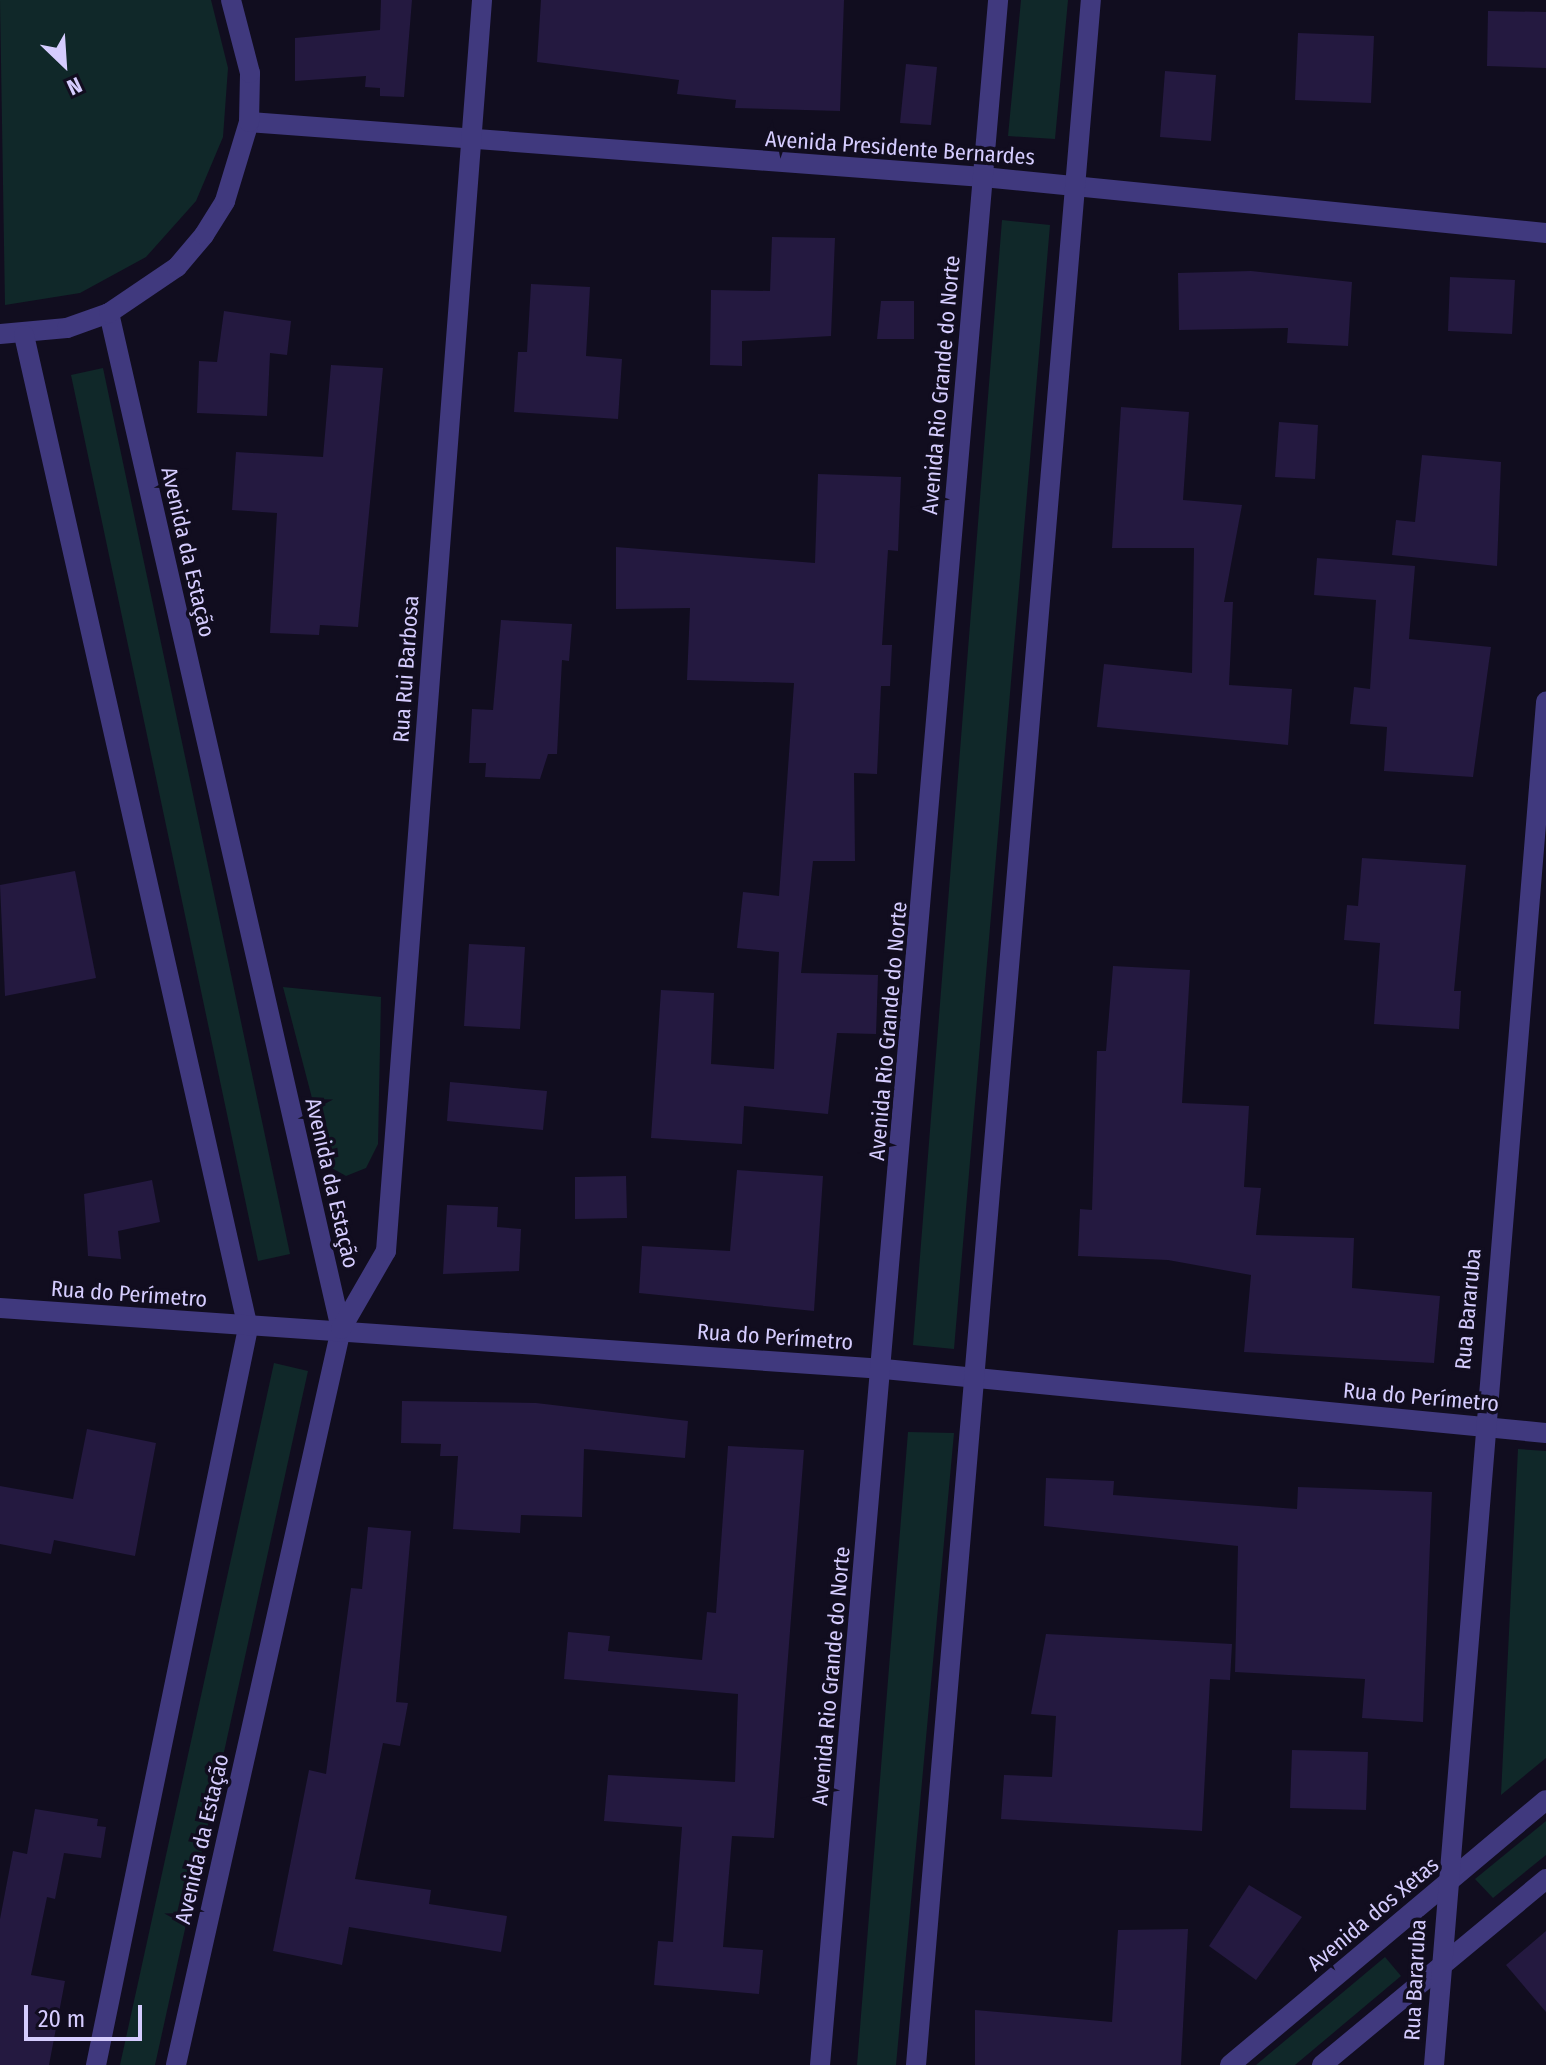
<!DOCTYPE html>
<meta charset="utf-8">
<style>
body{margin:0}
#map{position:relative;width:1546px;height:2065px;overflow:hidden;background:#110d1f;font-family:"Fira Sans Condensed",sans-serif}
div>[style]{position:absolute}
.green>*{inset:0;background:#102829}
.building>*{inset:0;background:#241940}
.minor>*{height:20px;margin:-10px;padding:0 10px;transform-origin:10px;border-radius:10px;background:#40397e}
span{translate:-50% -50%;white-space:nowrap;text-align:center;line-height:1.15;-webkit-text-stroke:7px #110d1f;paint-order:stroke}
.street-label{font-size:22px;color:#d5ccfe}
.north{position:absolute;left:24px;top:24px;width:80px;height:80px;-webkit-text-stroke:6px #110d1f;paint-order:stroke;rotate:155deg;font-size:22px;font-weight:700;line-height:32px;text-align:center;color:#d5ccfe}
.north::after{content:'';display:block;margin:auto;width:28px;height:36px;background:#d5ccfe;clip-path:polygon(50% 0,100% 100%,50% 72%,0 100%)}
.scale{position:absolute;left:24px;top:2005px;width:118px;height:36px;box-sizing:border-box;border:4px solid #d5ccfe;border-top:0;padding-left:10px;font-size:24px;line-height:28px;white-space:nowrap;color:#d5ccfe;-webkit-text-stroke:6px #110d1f;paint-order:stroke}
</style>
<div id="map">
<div class="green">
<div style="clip-path:polygon(0 0,211px 0,228px 68px,223px 137px,196px 201px,146px 257px,80px 293px,5px 305px)"></div>
<div style="clip-path:polygon(1021px 0,1068px 0,1055px 139px,1008px 136px)"></div>
<div style="clip-path:polygon(1002px 220px,1050px 225px,954px 1349px,913px 1345px)"></div>
<div style="clip-path:polygon(103px 368px,290px 1254px,258px 1261px,71px 375px)"></div>
<div style="clip-path:polygon(283px 987px,381px 997px,378px 1144px,366px 1168px,346px 1176px,330px 1167px)"></div>
<div style="clip-path:polygon(274px 1363px,308px 1371px,155px 2065px,120px 2065px)"></div>
<div style="clip-path:polygon(908px 1432px,954px 1433px,896px 2065px,857px 2065px)"></div>
<div style="clip-path:polygon(1518px 1449px,1546px 1451px,1546px 1758px,1501px 1795px)"></div>
<div style="clip-path:polygon(1546px 1821px,1546px 1855px,1493px 1898px,1475px 1879px)"></div>
<div style="clip-path:polygon(1385px 1957px,1401px 1976px,1295px 2065px,1256px 2065px)"></div>
</div>
<div class="building">
<div style="clip-path:polygon(381px 0,412px 0,404px 97px,380px 96px,380px 88px,365px 87px,366px 76px,295px 81px,295px 38px,380px 30px)"></div>
<div style="clip-path:polygon(541px 0,844px 0,840px 111px,735px 108px,736px 100px,677px 94px,679px 80px,537px 62px)"></div>
<div style="clip-path:polygon(1488px 11px,1546px 12px,1546px 68px,1487px 66px)"></div>
<div style="clip-path:polygon(1298px 33px,1374px 36px,1371px 103px,1295px 100px)"></div>
<div style="clip-path:polygon(906px 64px,937px 67px,931px 125px,900px 123px)"></div>
<div style="clip-path:polygon(1165px 71px,1216px 75px,1211px 141px,1160px 137px)"></div>
<div style="clip-path:polygon(772px 237px,835px 238px,831px 336px,742px 341px,742px 366px,710px 365px,711px 290px,770px 291px)"></div>
<div style="clip-path:polygon(1251px 271px,1352px 282px,1348px 346px,1287px 343px,1288px 328px,1179px 330px,1178px 273px)"></div>
<div style="clip-path:polygon(1450px 277px,1515px 280px,1512px 334px,1448px 331px)"></div>
<div style="clip-path:polygon(531px 284px,590px 287px,586px 356px,622px 359px,618px 419px,514px 412px,518px 352px,527px 352px)"></div>
<div style="clip-path:polygon(881px 301px,914px 301px,914px 339px,877px 339px)"></div>
<div style="clip-path:polygon(224px 311px,291px 321px,287px 355px,270px 353px,267px 416px,197px 413px,199px 361px,217px 362px)"></div>
<div style="clip-path:polygon(331px 365px,383px 368px,358px 627px,320px 625px,319px 635px,270px 633px,277px 513px,232px 510px,236px 452px,323px 457px)"></div>
<div style="clip-path:polygon(1121px 407px,1189px 412px,1183px 500px,1242px 505px,1224px 602px,1233px 602px,1229px 685px,1292px 689px,1288px 745px,1097px 727px,1104px 664px,1192px 673px,1194px 548px,1112px 548px)"></div>
<div style="clip-path:polygon(1279px 422px,1318px 425px,1315px 479px,1275px 477px)"></div>
<div style="clip-path:polygon(1422px 455px,1501px 462px,1497px 566px,1392px 555px,1396px 520px,1415px 522px)"></div>
<div style="clip-path:polygon(818px 474px,901px 477px,898px 551px,888px 550px,882px 645px,892px 645px,890px 686px,881px 686px,877px 774px,854px 773px,855px 861px,813px 861px,801px 973px,878px 975px,876px 1034px,837px 1033px,828px 1114px,744px 1106px,742px 1144px,651px 1138px,661px 990px,714px 993px,711px 1064px,774px 1069px,779px 952px,737px 948px,743px 892px,779px 896px,794px 683px,687px 680px,690px 608px,616px 609px,616px 547px,815px 563px)"></div>
<div style="clip-path:polygon(1317px 558px,1415px 566px,1409px 639px,1491px 647px,1473px 777px,1384px 771px,1387px 727px,1350px 724px,1354px 687px,1370px 689px,1376px 600px,1314px 595px)"></div>
<div style="clip-path:polygon(501px 620px,572px 624px,569px 661px,562px 660px,557px 754px,548px 754px,540px 779px,485px 777px,486px 763px,469px 763px,472px 709px,493px 710px)"></div>
<div style="clip-path:polygon(1362px 858px,1466px 865px,1454px 991px,1461px 991px,1459px 1029px,1374px 1024px,1380px 943px,1344px 940px,1347px 905px,1358px 906px)"></div>
<div style="clip-path:polygon(75px 871px,96px 978px,5px 996px,0 885px)"></div>
<div style="clip-path:polygon(469px 944px,525px 947px,520px 1029px,464px 1026px)"></div>
<div style="clip-path:polygon(1113px 966px,1190px 970px,1182px 1103px,1249px 1106px,1244px 1187px,1261px 1188px,1256px 1235px,1354px 1238px,1352px 1288px,1440px 1296px,1434px 1363px,1244px 1352px,1251px 1275px,1168px 1260px,1078px 1256px,1080px 1209px,1092px 1210px,1097px 1051px,1106px 1051px)"></div>
<div style="clip-path:polygon(450px 1082px,547px 1091px,543px 1130px,447px 1121px)"></div>
<div style="clip-path:polygon(737px 1170px,823px 1176px,814px 1311px,639px 1293px,642px 1246px,730px 1251px)"></div>
<div style="clip-path:polygon(626px 1176px,627px 1218px,575px 1219px,575px 1177px)"></div>
<div style="clip-path:polygon(152px 1180px,160px 1222px,118px 1231px,121px 1259px,88px 1256px,84px 1194px)"></div>
<div style="clip-path:polygon(447px 1205px,498px 1207px,497px 1227px,521px 1229px,519px 1271px,443px 1274px)"></div>
<div style="clip-path:polygon(402px 1401px,536px 1403px,688px 1421px,685px 1458px,584px 1449px,582px 1517px,521px 1515px,520px 1533px,453px 1529px,458px 1456px,440px 1456px,441px 1444px,401px 1443px)"></div>
<div style="clip-path:polygon(87px 1429px,156px 1443px,135px 1556px,54px 1540px,51px 1554px,0 1544px,0 1486px,73px 1499px)"></div>
<div style="clip-path:polygon(728px 1446px,804px 1450px,774px 1838px,732px 1836px,723px 1947px,763px 1950px,759px 1994px,654px 1985px,658px 1941px,673px 1942px,682px 1827px,604px 1821px,608px 1775px,735px 1782px,738px 1694px,564px 1679px,568px 1632px,610px 1636px,608px 1651px,702px 1660px,707px 1612px,716px 1613px)"></div>
<div style="clip-path:polygon(1046px 1478px,1114px 1481px,1113px 1495px,1297px 1509px,1298px 1487px,1432px 1492px,1423px 1722px,1362px 1718px,1365px 1679px,1235px 1672px,1238px 1546px,1044px 1526px)"></div>
<div style="clip-path:polygon(368px 1527px,411px 1531px,396px 1702px,408px 1703px,400px 1746px,383px 1743px,355px 1879px,431px 1890px,429px 1904px,507px 1916px,501px 1952px,349px 1927px,342px 1965px,273px 1951px,309px 1770px,326px 1774px,351px 1588px,362px 1589px)"></div>
<div style="clip-path:polygon(1046px 1634px,1232px 1644px,1230px 1680px,1210px 1679px,1202px 1831px,1001px 1819px,1004px 1775px,1052px 1777px,1056px 1716px,1031px 1714px)"></div>
<div style="clip-path:polygon(1292px 1750px,1368px 1752px,1366px 1810px,1290px 1808px)"></div>
<div style="clip-path:polygon(35px 1809px,98px 1819px,97px 1826px,106px 1827px,101px 1858px,64px 1853px,55px 1899px,47px 1897px,31px 1975px,65px 1981px,49px 2065px,0 2065px,0 1919px,13px 1851px,27px 1854px)"></div>
<div style="clip-path:polygon(1249px 1885px,1302px 1917px,1256px 1980px,1209px 1946px)"></div>
<div style="clip-path:polygon(1188px 1929px,1181px 2065px,975px 2065px,975px 2010px,1112px 2022px,1118px 1930px)"></div>
<div style="clip-path:polygon(1546px 1931px,1546px 2012px,1506px 1965px)"></div>
</div>
<div class="minor">
<div style="left:249px;top:122px;width:736px;rotate:4.29deg"></div>
<div style="left:983px;top:177px;width:566px;rotate:5.68deg"></div>
<div style="left:109px;top:313px;width:1042px;rotate:77.14deg"></div>
<div style="left:341px;top:1329px;width:754px;rotate:102.64deg"></div>
<div style="left:0;top:334px;width:67px;rotate:-5.1deg"></div>
<div style="left:67px;top:328px;width:45px;rotate:-19.7deg"></div>
<div style="left:109px;top:313px;width:82px;rotate:-34.1deg"></div>
<div style="left:177px;top:267px;width:42px;rotate:-49.8deg"></div>
<div style="left:204px;top:235px;width:40px;rotate:-58deg"></div>
<div style="left:225px;top:201px;width:83px;rotate:-73.1deg"></div>
<div style="left:249px;top:122px;width:49px;rotate:-88.8deg"></div>
<div style="left:250px;top:73px;width:75px;rotate:-104.6deg"></div>
<div style="left:24px;top:335px;width:1018px;rotate:77.29deg"></div>
<div style="left:248px;top:1328px;width:753px;rotate:101.65deg"></div>
<div style="left:0;top:1308px;width:886px;rotate:3.95deg"></div>
<div style="left:884px;top:1369px;width:665px;rotate:5.52deg"></div>
<div style="left:341px;top:1329px;width:90px;rotate:-60deg"></div>
<div style="left:386px;top:1251px;width:1255px;rotate:-85.61deg"></div>
<div style="left:820px;top:2065px;width:2073px;rotate:-85.07deg"></div>
<div style="left:916px;top:2065px;width:2072px;rotate:-85.16deg"></div>
<div style="left:1230px;top:2065px;width:412px;rotate:-40deg"></div>
<div style="left:1322px;top:2065px;width:291px;rotate:-39.7deg"></div>
<div style="left:1434px;top:2065px;width:1368px;rotate:-85.3deg"></div>
</div>
<div class="street-label">
<span style="left:900px;top:148px;rotate:4deg">Avenida Presidente Bernardes</span>
<span style="left:941px;top:385px;rotate:-85deg">Avenida Rio Grande do Norte</span>
<span style="left:188px;top:552px;rotate:77deg">Avenida da Estação</span>
<span style="left:406px;top:669px;rotate:-86deg">Rua Rui Barbosa</span>
<span style="left:888px;top:1031px;rotate:-85deg">Avenida Rio Grande do Norte</span>
<span style="left:332px;top:1183px;rotate:77deg">Avenida da Estação</span>
<span style="left:129px;top:1294px;rotate:4deg">Rua do Perímetro</span>
<span style="left:1468px;top:1309px;rotate:-85deg">Rua Bararuba</span>
<span style="left:775px;top:1337px;rotate:4deg">Rua do Perímetro</span>
<span style="left:1421px;top:1397px;rotate:5deg">Rua do Perímetro</span>
<span style="left:831px;top:1676px;rotate:-85deg">Avenida Rio Grande do Norte</span>
<span style="left:202px;top:1839px;rotate:-77deg">Avenida da Estação</span>
<span style="left:1373px;top:1914px;rotate:-40deg">Avenida dos Xetas</span>
<span style="left:1415px;top:1980px;rotate:-87deg">Rua Bararuba</span>
</div>
<div class="north">N</div>
<div class="scale">20 m</div>
</div>
